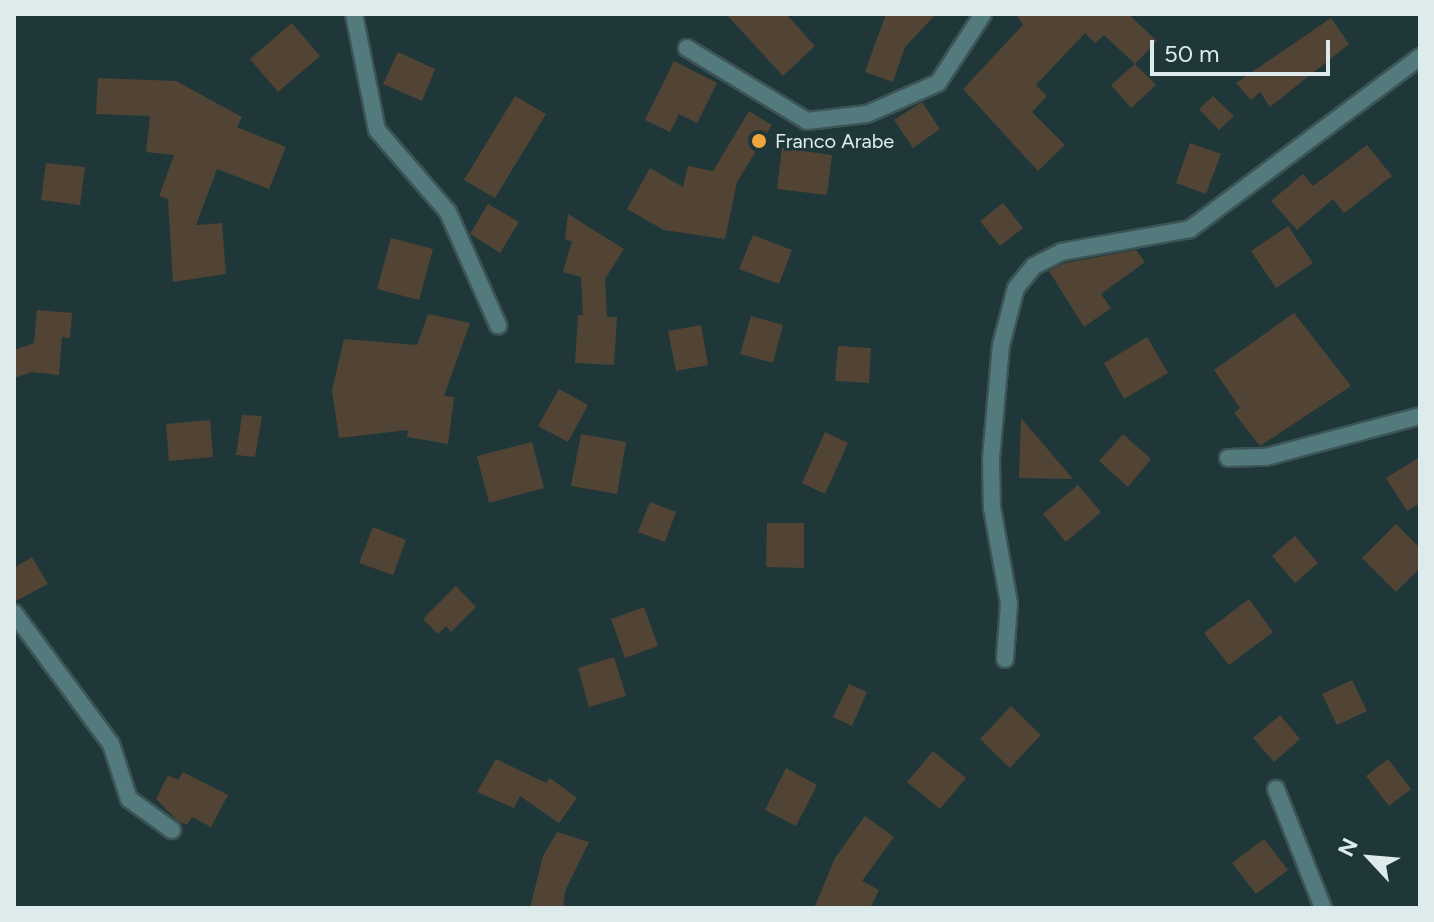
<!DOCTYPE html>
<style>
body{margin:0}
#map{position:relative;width:1434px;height:922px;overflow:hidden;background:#1f3739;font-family:Figtree,sans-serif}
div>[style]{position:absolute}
.building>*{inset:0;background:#514435}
.roads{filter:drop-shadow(2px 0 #3d5456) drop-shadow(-2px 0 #3d5456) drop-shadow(0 2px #3d5456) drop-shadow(0 -2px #3d5456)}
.minor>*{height:16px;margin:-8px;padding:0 8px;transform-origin:8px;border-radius:8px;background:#537a7d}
.dots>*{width:22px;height:22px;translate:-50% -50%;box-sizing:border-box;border:4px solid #1f3739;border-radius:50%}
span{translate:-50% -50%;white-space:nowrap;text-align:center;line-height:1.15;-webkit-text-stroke:6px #1f3739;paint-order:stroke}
.poi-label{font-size:20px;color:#ddebec}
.left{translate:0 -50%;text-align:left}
.frame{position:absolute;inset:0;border:16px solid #ddebec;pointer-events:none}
.north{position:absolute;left:1330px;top:818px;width:80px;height:80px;-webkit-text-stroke:6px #1f3739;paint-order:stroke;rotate:296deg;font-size:22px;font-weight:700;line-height:32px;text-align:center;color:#ddebec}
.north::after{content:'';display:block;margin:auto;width:28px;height:36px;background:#ddebec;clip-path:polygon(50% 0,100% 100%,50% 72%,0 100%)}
.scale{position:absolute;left:1150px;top:40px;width:180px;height:36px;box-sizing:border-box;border:4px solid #ddebec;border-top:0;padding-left:10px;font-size:24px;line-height:28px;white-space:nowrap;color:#ddebec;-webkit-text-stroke:6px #1f3739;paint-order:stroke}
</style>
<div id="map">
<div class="building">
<div style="clip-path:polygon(726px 14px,786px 14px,815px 46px,783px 76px)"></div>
<div style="clip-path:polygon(886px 14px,936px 14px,905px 47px,893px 82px,865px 72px)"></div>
<div style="clip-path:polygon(1016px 14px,1128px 14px,1157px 41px,1135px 64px,1156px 85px,1131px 108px,1111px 85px,1135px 64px,1104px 35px,1095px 43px,1085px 33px,1036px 85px,1047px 96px,1032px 112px,1065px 145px,1038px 171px,963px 89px,1023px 25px)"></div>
<div style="clip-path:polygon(1331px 18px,1349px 44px,1270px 107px,1260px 92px,1251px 100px,1236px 83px)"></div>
<div style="clip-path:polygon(292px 23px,320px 56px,278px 92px,250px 59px)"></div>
<div style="clip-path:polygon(398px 52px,435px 69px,422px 101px,383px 84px)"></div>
<div style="clip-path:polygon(674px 61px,717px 83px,697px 123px,679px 114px,670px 132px,645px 120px)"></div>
<div style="clip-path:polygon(98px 78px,176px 81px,242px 117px,237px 127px,286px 147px,269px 189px,217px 169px,196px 225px,222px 223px,226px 274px,173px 282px,168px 199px,159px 196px,174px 155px,146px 152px,150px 116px,96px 114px)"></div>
<div style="clip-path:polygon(515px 96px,546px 114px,495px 198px,464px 180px)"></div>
<div style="clip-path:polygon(1213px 96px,1234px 116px,1219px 130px,1199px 109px)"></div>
<div style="clip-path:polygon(922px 102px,940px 129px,913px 148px,894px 120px)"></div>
<div style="clip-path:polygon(749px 111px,772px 125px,737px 182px,725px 239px,664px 230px,627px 209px,650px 168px,683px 187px,688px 166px,713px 171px)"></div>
<div style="clip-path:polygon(1190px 143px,1221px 154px,1206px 194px,1176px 183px)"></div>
<div style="clip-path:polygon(1367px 145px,1392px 176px,1344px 213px,1333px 199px,1297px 230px,1271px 201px,1303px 174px,1313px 186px)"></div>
<div style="clip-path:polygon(782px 148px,832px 155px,827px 195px,777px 189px)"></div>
<div style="clip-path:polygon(46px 163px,85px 167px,80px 205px,41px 200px)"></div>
<div style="clip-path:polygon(1003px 203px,1023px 228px,1000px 246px,980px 221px)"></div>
<div style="clip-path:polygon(488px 204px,519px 222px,500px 253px,470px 234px)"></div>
<div style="clip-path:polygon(568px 214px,624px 249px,605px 279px,607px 317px,617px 317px,614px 365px,575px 363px,578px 315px,583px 315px,581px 277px,563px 272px,572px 241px,565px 240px)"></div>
<div style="clip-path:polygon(1288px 226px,1313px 263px,1276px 288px,1251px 251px)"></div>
<div style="clip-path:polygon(753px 235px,792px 250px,779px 284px,739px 269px)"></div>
<div style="clip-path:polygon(391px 238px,433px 249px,419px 300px,377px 289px)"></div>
<div style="clip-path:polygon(1136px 250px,1145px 262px,1101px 294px,1111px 308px,1084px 327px,1049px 271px,1065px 263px)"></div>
<div style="clip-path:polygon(37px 310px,72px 313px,70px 338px,62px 337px,59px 375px,32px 372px,14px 378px,14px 350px,34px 343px)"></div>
<div style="clip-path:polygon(1294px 313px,1351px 386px,1260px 446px,1234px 413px,1240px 408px,1214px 370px)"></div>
<div style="clip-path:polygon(428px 314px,470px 323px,444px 396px,454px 397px,448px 444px,407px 437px,408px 430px,339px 438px,332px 390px,344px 339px,417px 345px)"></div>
<div style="clip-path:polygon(751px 316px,783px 325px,773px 363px,740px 354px)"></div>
<div style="clip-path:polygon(701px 325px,708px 365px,676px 371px,668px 331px)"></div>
<div style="clip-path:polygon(1147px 337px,1168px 373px,1124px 399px,1104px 363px)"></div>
<div style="clip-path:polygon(838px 346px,871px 348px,869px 383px,835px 381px)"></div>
<div style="clip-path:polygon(559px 389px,588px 405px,568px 442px,538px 426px)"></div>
<div style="clip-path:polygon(242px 415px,262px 416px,255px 457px,236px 455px)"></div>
<div style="clip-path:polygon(1021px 418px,1073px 479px,1019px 478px)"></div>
<div style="clip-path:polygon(210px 420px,213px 457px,169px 461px,166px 424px)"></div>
<div style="clip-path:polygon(825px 432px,848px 443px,825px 494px,802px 483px)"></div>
<div style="clip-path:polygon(581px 434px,626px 442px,617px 494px,571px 486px)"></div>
<div style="clip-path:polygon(1123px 434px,1151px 459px,1128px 487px,1099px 461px)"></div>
<div style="clip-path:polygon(532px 442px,544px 488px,489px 503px,477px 456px)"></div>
<div style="clip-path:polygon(1420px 457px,1420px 503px,1407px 511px,1386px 478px)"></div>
<div style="clip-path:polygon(1078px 485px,1101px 512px,1066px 542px,1043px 514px)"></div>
<div style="clip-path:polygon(650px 502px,676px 512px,665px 542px,638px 532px)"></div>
<div style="clip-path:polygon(767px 523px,804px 523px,804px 568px,766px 567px)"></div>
<div style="clip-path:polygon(1396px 524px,1420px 548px,1420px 568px,1396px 592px,1362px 558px)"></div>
<div style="clip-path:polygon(373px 527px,406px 540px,393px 575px,359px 563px)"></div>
<div style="clip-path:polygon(1295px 536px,1318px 563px,1295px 583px,1272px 556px)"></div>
<div style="clip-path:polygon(32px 557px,48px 584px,14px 602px,14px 568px)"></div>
<div style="clip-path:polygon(456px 586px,476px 607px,451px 632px,446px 626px,438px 634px,423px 619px)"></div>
<div style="clip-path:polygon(1249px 599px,1273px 632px,1229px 665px,1204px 633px)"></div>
<div style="clip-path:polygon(644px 607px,658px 646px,625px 658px,611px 619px)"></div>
<div style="clip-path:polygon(614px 657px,626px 696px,589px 707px,578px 668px)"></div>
<div style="clip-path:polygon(1352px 680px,1367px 711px,1337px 725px,1322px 694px)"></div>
<div style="clip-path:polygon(849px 684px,867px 692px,852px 726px,833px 717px)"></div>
<div style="clip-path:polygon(1011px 706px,1041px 735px,1010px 768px,980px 739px)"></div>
<div style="clip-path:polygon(1280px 715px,1300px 739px,1274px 762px,1253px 738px)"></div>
<div style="clip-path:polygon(933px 751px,966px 778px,940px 809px,907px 782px)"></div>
<div style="clip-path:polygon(496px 759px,546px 783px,550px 778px,577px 798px,559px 823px,520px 796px,514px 808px,477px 792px)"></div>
<div style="clip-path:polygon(1388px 759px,1411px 789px,1389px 806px,1366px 776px)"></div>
<div style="clip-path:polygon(786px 768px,817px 785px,796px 826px,765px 810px)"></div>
<div style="clip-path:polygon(183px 772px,228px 795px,211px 827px,192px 817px,187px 825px,178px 821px,156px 799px,168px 775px,178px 780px)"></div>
<div style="clip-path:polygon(865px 816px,894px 837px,862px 881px,879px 890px,870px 908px,814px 908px,835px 858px)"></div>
<div style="clip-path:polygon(557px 832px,589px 842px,565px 891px,563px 908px,530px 908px,543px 856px)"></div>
<div style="clip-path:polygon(1264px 839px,1288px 870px,1256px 894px,1232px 863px)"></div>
</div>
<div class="roads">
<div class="minor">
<div style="left:354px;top:14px;width:118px;rotate:78.8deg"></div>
<div style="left:377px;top:130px;width:108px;rotate:49.1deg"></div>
<div style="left:448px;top:212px;width:124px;rotate:66.1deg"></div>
<div style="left:687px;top:48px;width:140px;rotate:31.3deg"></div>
<div style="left:807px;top:121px;width:60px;rotate:-6.7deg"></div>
<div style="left:867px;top:114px;width:77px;rotate:-23.6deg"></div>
<div style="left:938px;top:83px;width:82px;rotate:-56.9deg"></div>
<div style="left:1228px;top:458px;width:38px;rotate:-2deg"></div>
<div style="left:1266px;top:457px;width:159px;rotate:-14.9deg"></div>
<div style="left:14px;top:613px;width:163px;rotate:53.5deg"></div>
<div style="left:111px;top:744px;width:58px;rotate:71.9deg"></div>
<div style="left:129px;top:799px;width:53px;rotate:35.8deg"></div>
<div style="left:1005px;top:659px;width:56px;rotate:-85.9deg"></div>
<div style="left:1009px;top:603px;width:97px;rotate:-100.1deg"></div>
<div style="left:992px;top:508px;width:49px;rotate:-91.2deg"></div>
<div style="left:991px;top:459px;width:114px;rotate:-85deg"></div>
<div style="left:1001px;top:345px;width:59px;rotate:-75.3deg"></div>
<div style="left:1016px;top:288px;width:28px;rotate:-51deg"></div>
<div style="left:1034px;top:266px;width:30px;rotate:-27deg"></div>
<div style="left:1061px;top:252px;width:131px;rotate:-10.1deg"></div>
<div style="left:1190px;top:229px;width:287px;rotate:-36.8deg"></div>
<div style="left:1276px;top:789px;width:128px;rotate:68.4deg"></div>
</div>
</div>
<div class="dots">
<div style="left:759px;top:141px;background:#f0a63f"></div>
</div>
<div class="poi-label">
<span class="left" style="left:775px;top:141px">Franco Arabe</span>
</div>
<div class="frame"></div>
<div class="north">N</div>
<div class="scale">50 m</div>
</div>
